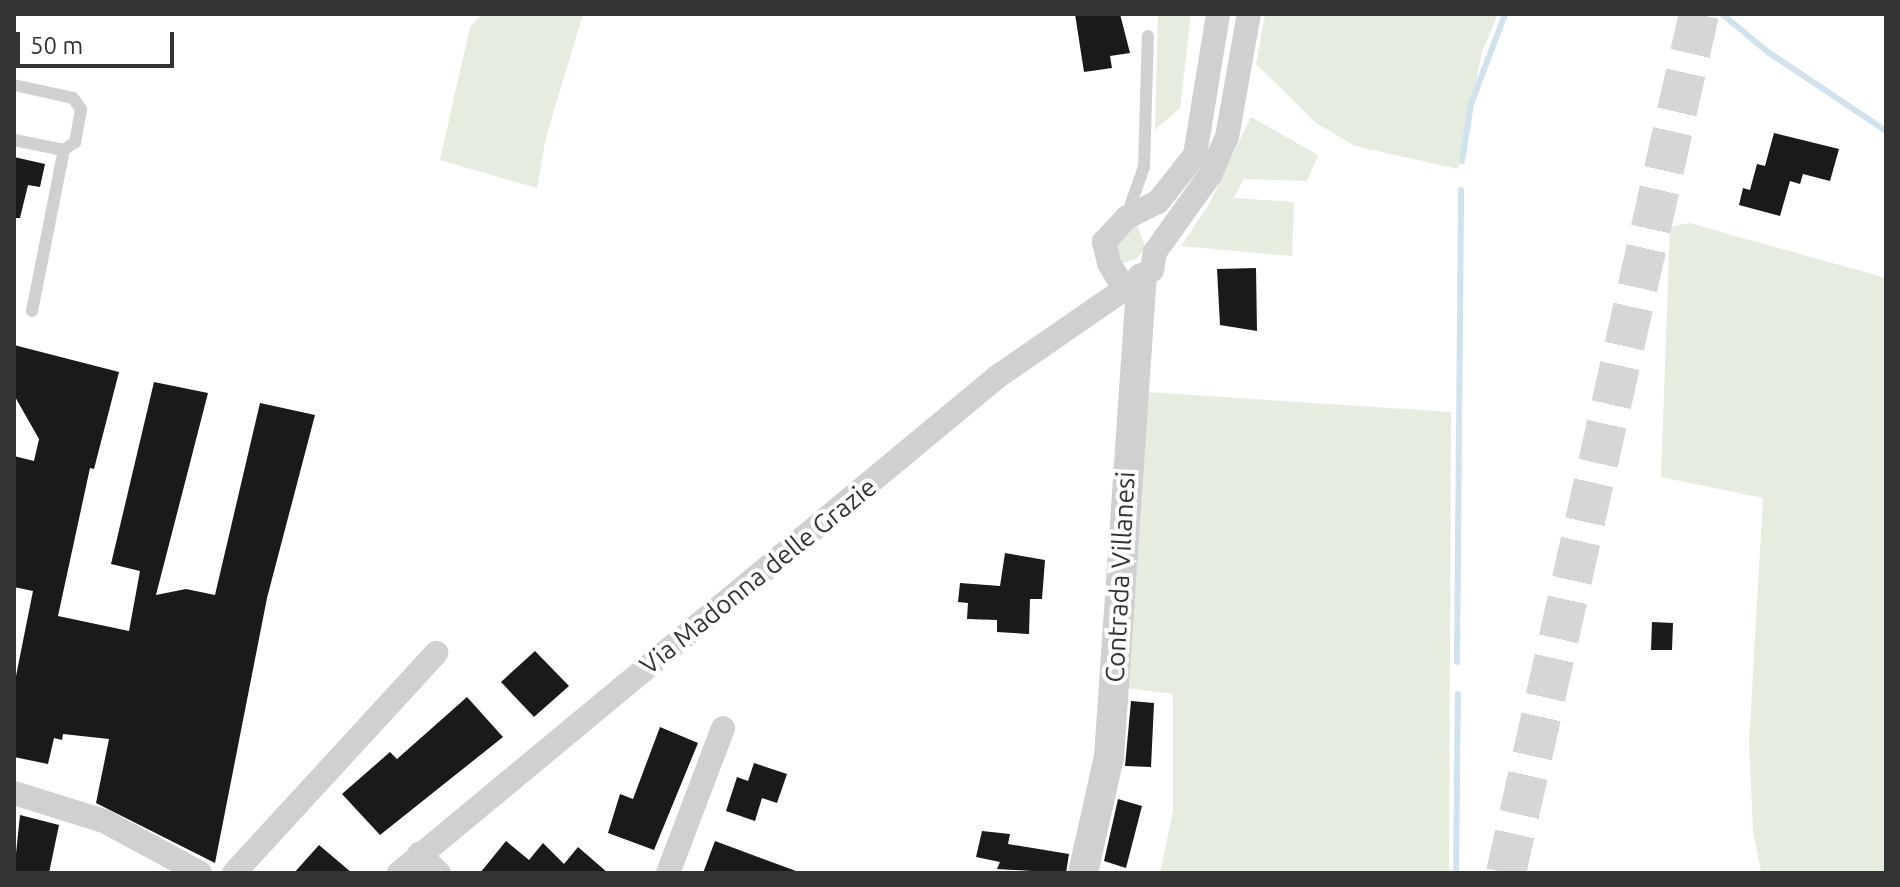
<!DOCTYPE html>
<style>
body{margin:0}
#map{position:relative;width:1900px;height:887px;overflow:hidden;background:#fff;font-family:Ubuntu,sans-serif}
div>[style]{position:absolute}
.green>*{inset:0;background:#e6ecdf}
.stream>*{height:6px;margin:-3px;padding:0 3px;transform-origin:3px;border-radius:3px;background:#cfe2ee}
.building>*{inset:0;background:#1a1a1a}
.trunk-tunnel>*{height:40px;margin-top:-20px;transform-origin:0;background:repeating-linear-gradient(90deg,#d6d6d6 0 40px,transparent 0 60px)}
.service>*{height:12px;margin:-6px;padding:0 6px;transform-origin:6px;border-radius:6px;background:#d0d0d0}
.minor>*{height:24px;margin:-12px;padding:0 12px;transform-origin:12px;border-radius:12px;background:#d0d0d0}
.tertiary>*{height:30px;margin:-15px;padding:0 15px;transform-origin:15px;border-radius:15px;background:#d0d0d0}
span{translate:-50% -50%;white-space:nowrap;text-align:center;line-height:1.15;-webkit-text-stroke:8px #fff;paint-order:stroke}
.street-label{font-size:26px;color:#333}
.frame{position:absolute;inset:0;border:16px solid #333;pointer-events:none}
.scale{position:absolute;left:16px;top:32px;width:158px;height:36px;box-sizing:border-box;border:4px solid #333;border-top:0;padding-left:10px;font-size:24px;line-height:28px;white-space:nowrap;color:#333;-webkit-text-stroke:6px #fff;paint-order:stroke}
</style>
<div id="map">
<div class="green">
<div style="clip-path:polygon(482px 14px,583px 14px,546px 137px,537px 188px,440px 160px,470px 27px)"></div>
<div style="clip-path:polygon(1158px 14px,1191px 14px,1180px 108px,1155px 130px)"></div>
<div style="clip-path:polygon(1265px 14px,1498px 14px,1482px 52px,1458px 169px,1355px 146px,1316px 123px,1256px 64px)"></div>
<div style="clip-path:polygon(1251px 117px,1318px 155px,1307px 181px,1244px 179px,1234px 198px,1294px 202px,1292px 256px,1181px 246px,1209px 204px)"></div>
<div style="clip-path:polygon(1689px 223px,1886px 278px,1886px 873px,1761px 873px,1753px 830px,1749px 744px,1763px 498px,1661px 477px,1670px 227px)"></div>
<div style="clip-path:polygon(1137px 225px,1146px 248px,1136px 259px,1121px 264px,1113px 235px)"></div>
<div style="clip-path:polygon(1146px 392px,1451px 412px,1449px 873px,1160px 873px,1173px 811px,1173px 694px,1126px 688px)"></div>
</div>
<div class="stream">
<div style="left:1722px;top:14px;width:60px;rotate:39.6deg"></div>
<div style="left:1768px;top:52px;width:142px;rotate:33.8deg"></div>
<div style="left:1462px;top:161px;width:58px;rotate:-81deg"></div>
<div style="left:1471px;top:104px;width:96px;rotate:-69.3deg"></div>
<div style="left:1457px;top:662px;width:472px;rotate:-89.5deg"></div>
<div style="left:1456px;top:873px;width:179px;rotate:-89.4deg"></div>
</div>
<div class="building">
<div style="clip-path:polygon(1075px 14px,1120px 14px,1130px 53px,1110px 56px,1112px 68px,1084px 72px)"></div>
<div style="clip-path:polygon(1774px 133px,1839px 149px,1830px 181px,1803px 174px,1800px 184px,1790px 181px,1780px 216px,1739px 205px,1743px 188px,1750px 190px,1757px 164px,1765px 166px)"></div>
<div style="clip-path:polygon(14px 157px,45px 164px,40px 187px,28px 185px,20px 218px,14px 218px)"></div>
<div style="clip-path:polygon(1256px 268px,1257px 331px,1220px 325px,1217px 269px)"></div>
<div style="clip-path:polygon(14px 345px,119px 372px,94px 469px,90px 468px,58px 616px,129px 631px,140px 571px,111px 564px,154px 382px,208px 393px,156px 595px,186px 589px,215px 595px,260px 403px,315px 415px,267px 598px,215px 863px,96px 803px,109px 739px,63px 734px,62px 740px,54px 738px,48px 764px,14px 757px,14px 686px,33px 591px,14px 587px,14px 456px,34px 461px,39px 439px,14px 395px)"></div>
<div style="clip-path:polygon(1005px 553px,1045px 560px,1042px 599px,1030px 599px,1029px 634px,997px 632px,997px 620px,967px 619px,968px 603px,958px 602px,960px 583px,1000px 586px)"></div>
<div style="clip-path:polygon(1652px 622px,1673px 623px,1672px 650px,1651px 650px)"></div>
<div style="clip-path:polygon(535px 651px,569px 686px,534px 717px,501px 682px)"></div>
<div style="clip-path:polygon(467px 697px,503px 737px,380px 835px,342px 794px,390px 752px,397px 759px)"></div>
<div style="clip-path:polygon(1131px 701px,1154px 703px,1151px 767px,1125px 766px)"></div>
<div style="clip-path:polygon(660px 727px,698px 743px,654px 850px,608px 833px,620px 794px,633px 799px)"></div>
<div style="clip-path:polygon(754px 763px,787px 774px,777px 803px,762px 798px,755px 821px,726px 811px,737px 777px,748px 781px)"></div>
<div style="clip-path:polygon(1118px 799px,1142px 806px,1126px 868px,1104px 861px)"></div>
<div style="clip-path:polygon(20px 815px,59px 825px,49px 873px,14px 873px)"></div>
<div style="clip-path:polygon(982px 831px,1010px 834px,1008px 844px,1069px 854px,1066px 873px,997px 869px,1000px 862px,976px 857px)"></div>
<div style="clip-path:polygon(506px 841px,529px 860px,543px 843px,564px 864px,578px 847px,608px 873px,480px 873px)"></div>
<div style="clip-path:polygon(715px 841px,796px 871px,795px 873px,703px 873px)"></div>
<div style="clip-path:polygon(319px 845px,352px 873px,294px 873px)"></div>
</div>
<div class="trunk-tunnel">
<div style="left:1506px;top:873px;width:880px;rotate:-77.34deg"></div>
</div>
<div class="service">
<div style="left:14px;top:85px;width:60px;rotate:12.4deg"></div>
<div style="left:73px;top:98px;width:14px;rotate:54deg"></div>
<div style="left:81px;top:109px;width:34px;rotate:100deg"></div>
<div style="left:75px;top:142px;width:14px;rotate:144deg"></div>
<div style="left:64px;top:150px;width:51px;rotate:-168.7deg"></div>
<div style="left:1126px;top:218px;width:54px;rotate:-70.6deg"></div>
<div style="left:1144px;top:167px;width:131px;rotate:-88.3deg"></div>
<div style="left:32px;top:311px;width:164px;rotate:-78.8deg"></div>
</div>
<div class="minor">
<div style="left:1125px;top:290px;width:31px;rotate:-121deg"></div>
<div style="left:1109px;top:263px;width:22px;rotate:-103deg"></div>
<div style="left:1104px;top:242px;width:33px;rotate:-47deg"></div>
<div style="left:1126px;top:218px;width:36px;rotate:-27deg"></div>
<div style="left:1158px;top:202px;width:60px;rotate:-51.8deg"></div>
<div style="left:1195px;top:155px;width:143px;rotate:-80.7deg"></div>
<div style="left:14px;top:793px;width:94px;rotate:17.3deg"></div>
<div style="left:104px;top:821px;width:109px;rotate:28.4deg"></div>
<div style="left:419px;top:854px;width:28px;rotate:44deg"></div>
<div style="left:234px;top:873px;width:299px;rotate:-47.4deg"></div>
<div style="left:399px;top:873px;width:777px;rotate:-39.67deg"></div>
<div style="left:997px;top:377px;width:188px;rotate:-34.6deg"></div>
<div style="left:1152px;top:270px;width:18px;rotate:-81deg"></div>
<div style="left:1155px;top:252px;width:95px;rotate:-54.5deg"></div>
<div style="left:1210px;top:175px;width:42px;rotate:-65.9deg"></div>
<div style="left:1227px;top:137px;width:125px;rotate:-79.9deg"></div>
<div style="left:668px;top:873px;width:155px;rotate:-69.2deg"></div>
</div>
<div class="tertiary">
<div style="left:1083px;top:873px;width:119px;rotate:-77.4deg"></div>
<div style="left:1109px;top:757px;width:480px;rotate:-86.1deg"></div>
</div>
<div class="street-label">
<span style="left:758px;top:576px;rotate:-39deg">Via Madonna delle Grazie</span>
<span style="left:1120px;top:577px;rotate:-87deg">Contrada Villanesi</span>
</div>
<div class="frame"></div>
<div class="scale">50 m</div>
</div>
